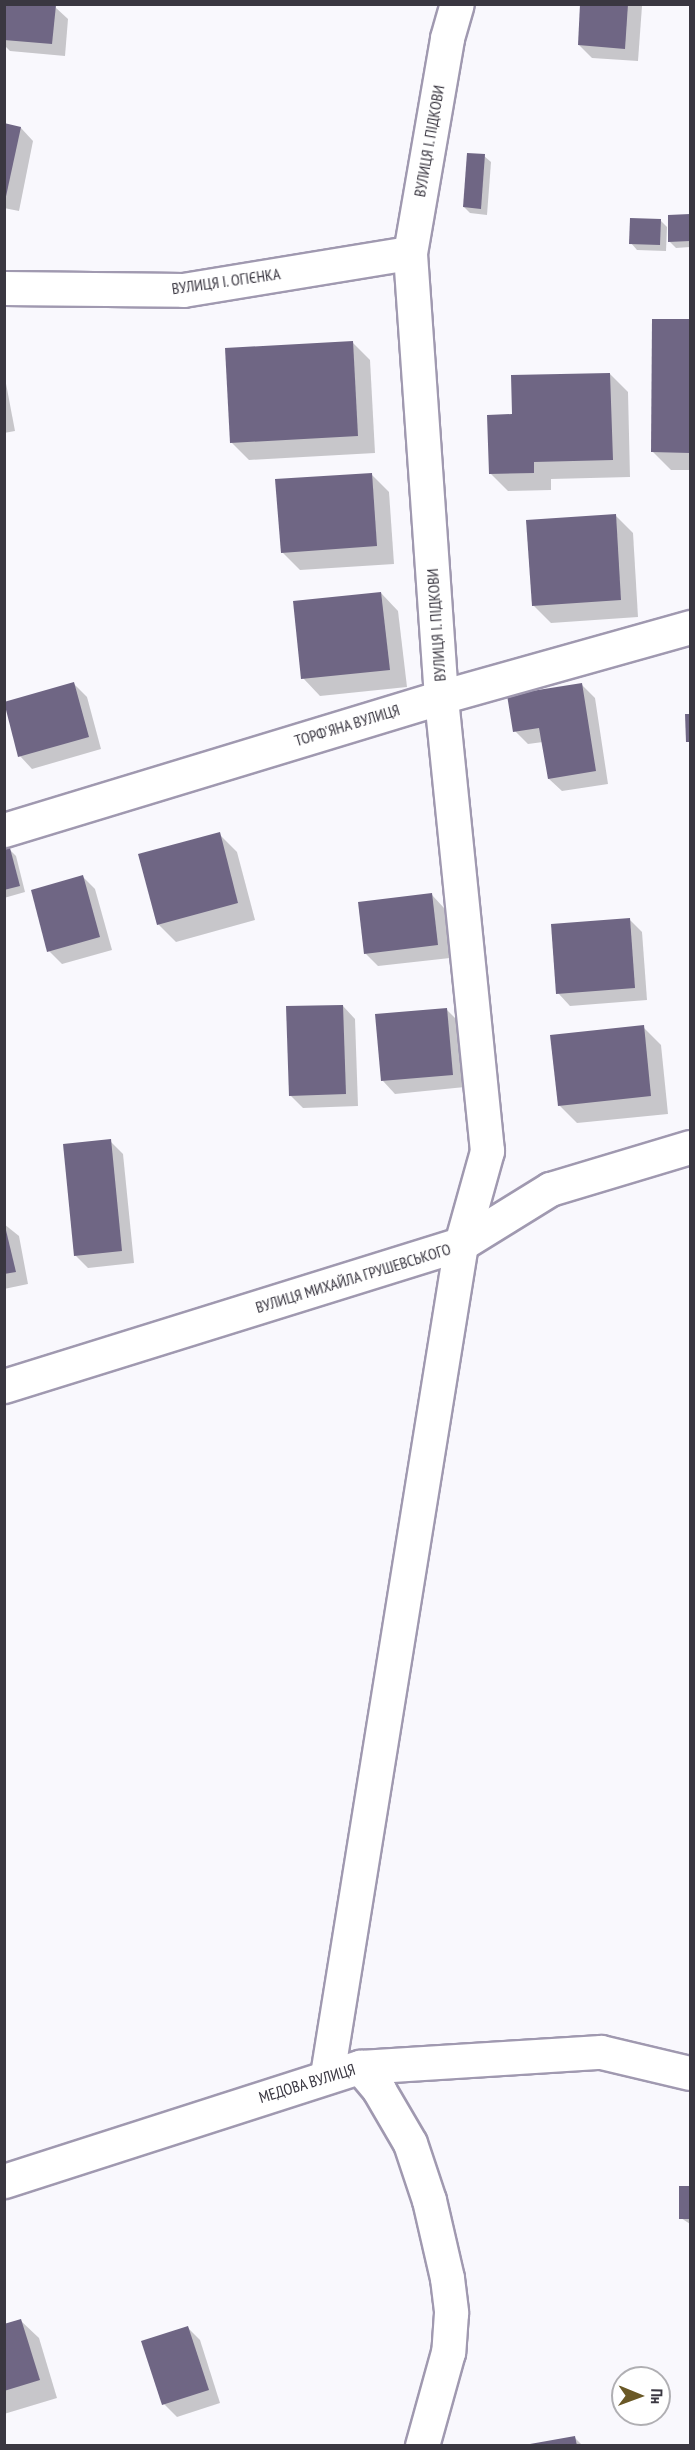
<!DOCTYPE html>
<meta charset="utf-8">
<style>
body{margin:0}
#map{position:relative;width:695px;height:2450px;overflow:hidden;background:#f9f8fd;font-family:"PT Sans Narrow",sans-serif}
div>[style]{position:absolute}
.shadow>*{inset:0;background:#0003}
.building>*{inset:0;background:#6f6684}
.roads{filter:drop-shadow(2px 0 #a099b0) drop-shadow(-2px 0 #a099b0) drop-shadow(0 2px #a099b0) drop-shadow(0 -2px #a099b0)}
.minor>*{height:33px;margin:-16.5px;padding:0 16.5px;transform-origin:16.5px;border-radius:16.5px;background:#fff}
span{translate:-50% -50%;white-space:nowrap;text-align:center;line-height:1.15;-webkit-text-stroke:6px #fff;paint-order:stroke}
.street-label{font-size:16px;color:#3a3741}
.frame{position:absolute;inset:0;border:6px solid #3a3741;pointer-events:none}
.north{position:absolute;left:611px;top:2366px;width:60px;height:60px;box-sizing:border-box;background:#fff;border:2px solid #b0afb3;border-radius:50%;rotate:91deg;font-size:16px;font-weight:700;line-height:24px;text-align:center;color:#3a3741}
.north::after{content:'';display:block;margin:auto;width:21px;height:27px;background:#6a5826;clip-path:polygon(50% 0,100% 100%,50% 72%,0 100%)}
</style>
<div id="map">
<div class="shadow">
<div style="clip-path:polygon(4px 4px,55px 7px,68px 19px,65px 56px,10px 51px,4px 45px)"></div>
<div style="clip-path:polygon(582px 4px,642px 6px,638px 61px,592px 58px,579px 45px)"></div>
<div style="clip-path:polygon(4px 125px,21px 128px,33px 141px,19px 211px,4px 208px)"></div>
<div style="clip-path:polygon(484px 156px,491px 162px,487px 215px,470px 213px,464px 207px)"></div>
<div style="clip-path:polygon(669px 216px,690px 216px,690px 247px,676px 248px,669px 241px)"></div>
<div style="clip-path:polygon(660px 220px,667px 227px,666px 251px,637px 250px,631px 243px)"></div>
<div style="clip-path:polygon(653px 321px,690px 321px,690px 470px,671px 470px,653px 452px)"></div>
<div style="clip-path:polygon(352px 342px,370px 360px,375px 453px,249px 460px,231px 442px)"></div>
<div style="clip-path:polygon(4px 373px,15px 431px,4px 433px)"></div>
<div style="clip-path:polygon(610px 374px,628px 392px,630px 477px,551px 479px,551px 490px,508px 491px,490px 473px,514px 415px)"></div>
<div style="clip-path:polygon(371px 474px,389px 492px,394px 564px,300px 570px,282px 552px)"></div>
<div style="clip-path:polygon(615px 515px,633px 533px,638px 617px,551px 623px,533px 605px)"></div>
<div style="clip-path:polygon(381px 593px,398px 611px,407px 687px,320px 696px,303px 678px)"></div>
<div style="clip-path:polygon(74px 684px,87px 697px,101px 749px,32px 769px,20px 756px)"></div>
<div style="clip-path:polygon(582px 685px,595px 698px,608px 784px,562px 791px,549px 779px,543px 742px,528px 744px,515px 731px)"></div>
<div style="clip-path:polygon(219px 834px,237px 852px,255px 920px,176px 942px,158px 924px)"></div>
<div style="clip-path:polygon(10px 850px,16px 856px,25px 892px,4px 898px,4px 851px)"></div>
<div style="clip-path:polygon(83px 877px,95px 889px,112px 950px,62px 964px,49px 951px)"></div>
<div style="clip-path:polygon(432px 895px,444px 908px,450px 958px,378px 966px,365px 953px)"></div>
<div style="clip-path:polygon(629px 919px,642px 932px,647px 1000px,570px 1006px,558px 993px)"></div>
<div style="clip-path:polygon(343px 1006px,355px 1019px,358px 1106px,303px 1108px,290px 1095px)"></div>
<div style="clip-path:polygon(446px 1009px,459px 1022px,465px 1087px,395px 1094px,383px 1081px)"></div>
<div style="clip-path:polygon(643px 1027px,661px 1045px,668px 1114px,577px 1123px,559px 1105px)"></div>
<div style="clip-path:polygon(110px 1141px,123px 1154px,134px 1263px,88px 1268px,75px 1255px)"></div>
<div style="clip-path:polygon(4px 1224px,19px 1236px,28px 1284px,4px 1289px)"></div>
<div style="clip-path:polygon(680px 2187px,690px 2187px,690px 2224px,681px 2218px)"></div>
<div style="clip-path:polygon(21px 2321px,39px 2338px,57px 2398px,4px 2414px,4px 2326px)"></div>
<div style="clip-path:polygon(187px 2327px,200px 2340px,220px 2403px,177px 2417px,164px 2404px,143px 2342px)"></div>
<div style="clip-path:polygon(575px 2438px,583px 2446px,532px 2446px)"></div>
</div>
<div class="building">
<div style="clip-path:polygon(4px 4px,56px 5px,52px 44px,4px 40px)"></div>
<div style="clip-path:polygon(580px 4px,628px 4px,625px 49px,578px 45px)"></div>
<div style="clip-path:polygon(4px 123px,21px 127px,5px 201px,4px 201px)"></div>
<div style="clip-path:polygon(467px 153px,485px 154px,481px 209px,463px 207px)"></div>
<div style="clip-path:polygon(690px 214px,690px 241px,668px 242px,668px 215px)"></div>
<div style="clip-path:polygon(630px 218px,661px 219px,660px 245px,629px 244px)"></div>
<div style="clip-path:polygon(652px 319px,690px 319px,690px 453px,651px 452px)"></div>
<div style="clip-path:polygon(353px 341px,358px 436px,230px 443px,225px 348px)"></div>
<div style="clip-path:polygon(610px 373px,613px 460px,534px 462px,534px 473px,489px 474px,487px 415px,512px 414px,511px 375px)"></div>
<div style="clip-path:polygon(372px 473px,377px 546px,281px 553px,275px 479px)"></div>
<div style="clip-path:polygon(616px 514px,621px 600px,532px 606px,526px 520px)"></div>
<div style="clip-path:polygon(381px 592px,390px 670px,301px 679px,293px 601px)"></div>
<div style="clip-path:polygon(74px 682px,89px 737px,18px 757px,4px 702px)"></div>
<div style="clip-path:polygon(582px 683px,596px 771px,548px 779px,539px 728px,513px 732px,507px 695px)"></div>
<div style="clip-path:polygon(685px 714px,690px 714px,690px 742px,686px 742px)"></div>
<div style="clip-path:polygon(220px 832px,238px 903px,157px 925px,138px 854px)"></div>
<div style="clip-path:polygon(10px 848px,20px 886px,4px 890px,4px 850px)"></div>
<div style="clip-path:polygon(83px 875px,100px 937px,47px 952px,31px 890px)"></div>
<div style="clip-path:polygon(432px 893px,438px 945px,364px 954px,358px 902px)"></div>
<div style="clip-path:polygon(630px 918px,635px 988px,556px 994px,551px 924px)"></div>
<div style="clip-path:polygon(343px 1005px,346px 1094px,289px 1096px,286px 1006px)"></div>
<div style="clip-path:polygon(447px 1008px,453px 1075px,381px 1081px,375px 1014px)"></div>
<div style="clip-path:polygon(644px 1025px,651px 1096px,558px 1106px,550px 1035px)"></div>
<div style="clip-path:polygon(111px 1139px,122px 1251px,74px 1256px,63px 1144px)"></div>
<div style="clip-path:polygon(4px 1222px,16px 1272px,4px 1274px)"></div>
<div style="clip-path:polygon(679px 2186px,690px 2186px,690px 2219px,679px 2219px)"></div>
<div style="clip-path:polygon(21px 2319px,40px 2380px,4px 2391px,4px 2324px)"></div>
<div style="clip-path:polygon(188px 2326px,209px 2390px,162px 2405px,141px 2341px)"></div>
<div style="clip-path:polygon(575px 2436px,577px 2446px,530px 2446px,530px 2444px)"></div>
</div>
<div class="roads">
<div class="minor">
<div style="left:4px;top:288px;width:179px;rotate:0.6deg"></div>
<div style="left:183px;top:290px;width:230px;rotate:-9.3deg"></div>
<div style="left:4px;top:830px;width:457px;rotate:-16.9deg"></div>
<div style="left:441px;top:697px;width:259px;rotate:-15.7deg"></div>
<div style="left:4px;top:1386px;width:479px;rotate:-17.3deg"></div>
<div style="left:461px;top:1244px;width:105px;rotate:-31.7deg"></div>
<div style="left:550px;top:1189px;width:146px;rotate:-16.7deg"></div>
<div style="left:360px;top:2067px;width:30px;rotate:50deg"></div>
<div style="left:379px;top:2090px;width:61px;rotate:59.7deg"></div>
<div style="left:410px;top:2143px;width:60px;rotate:71.6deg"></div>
<div style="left:429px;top:2200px;width:80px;rotate:77deg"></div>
<div style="left:447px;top:2278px;width:35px;rotate:83deg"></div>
<div style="left:451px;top:2313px;width:39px;rotate:94deg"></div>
<div style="left:448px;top:2352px;width:98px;rotate:105.5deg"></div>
<div style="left:327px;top:2075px;width:842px;rotate:-80.84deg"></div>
<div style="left:461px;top:1244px;width:97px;rotate:-74.4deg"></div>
<div style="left:487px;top:1151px;width:456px;rotate:-95.8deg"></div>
<div style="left:441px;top:697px;width:445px;rotate:-94deg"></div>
<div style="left:410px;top:253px;width:218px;rotate:-80.2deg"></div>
<div style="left:447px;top:38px;width:35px;rotate:-74deg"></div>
<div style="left:4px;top:2181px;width:374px;rotate:-17.8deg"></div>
<div style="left:360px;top:2067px;width:241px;rotate:-3.6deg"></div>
<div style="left:601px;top:2052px;width:91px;rotate:13.3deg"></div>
</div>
</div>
<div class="street-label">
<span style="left:429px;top:141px;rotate:-80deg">ВУЛИЦЯ І. ПІДКОВИ</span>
<span style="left:226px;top:281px;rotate:-8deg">ВУЛИЦЯ І. ОГІЄНКА</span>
<span style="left:436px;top:625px;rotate:-94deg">ВУЛИЦЯ І. ПІДКОВИ</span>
<span style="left:347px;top:725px;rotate:-17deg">ТОРФ'ЯНА ВУЛИЦЯ</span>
<span style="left:353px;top:1278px;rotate:-17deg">ВУЛИЦЯ МИХАЙЛА ГРУШЕВСЬКОГО</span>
<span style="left:307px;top:2083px;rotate:-17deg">МЕДОВА ВУЛИЦЯ</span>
</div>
<div class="frame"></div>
<div class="north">Пн</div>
</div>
